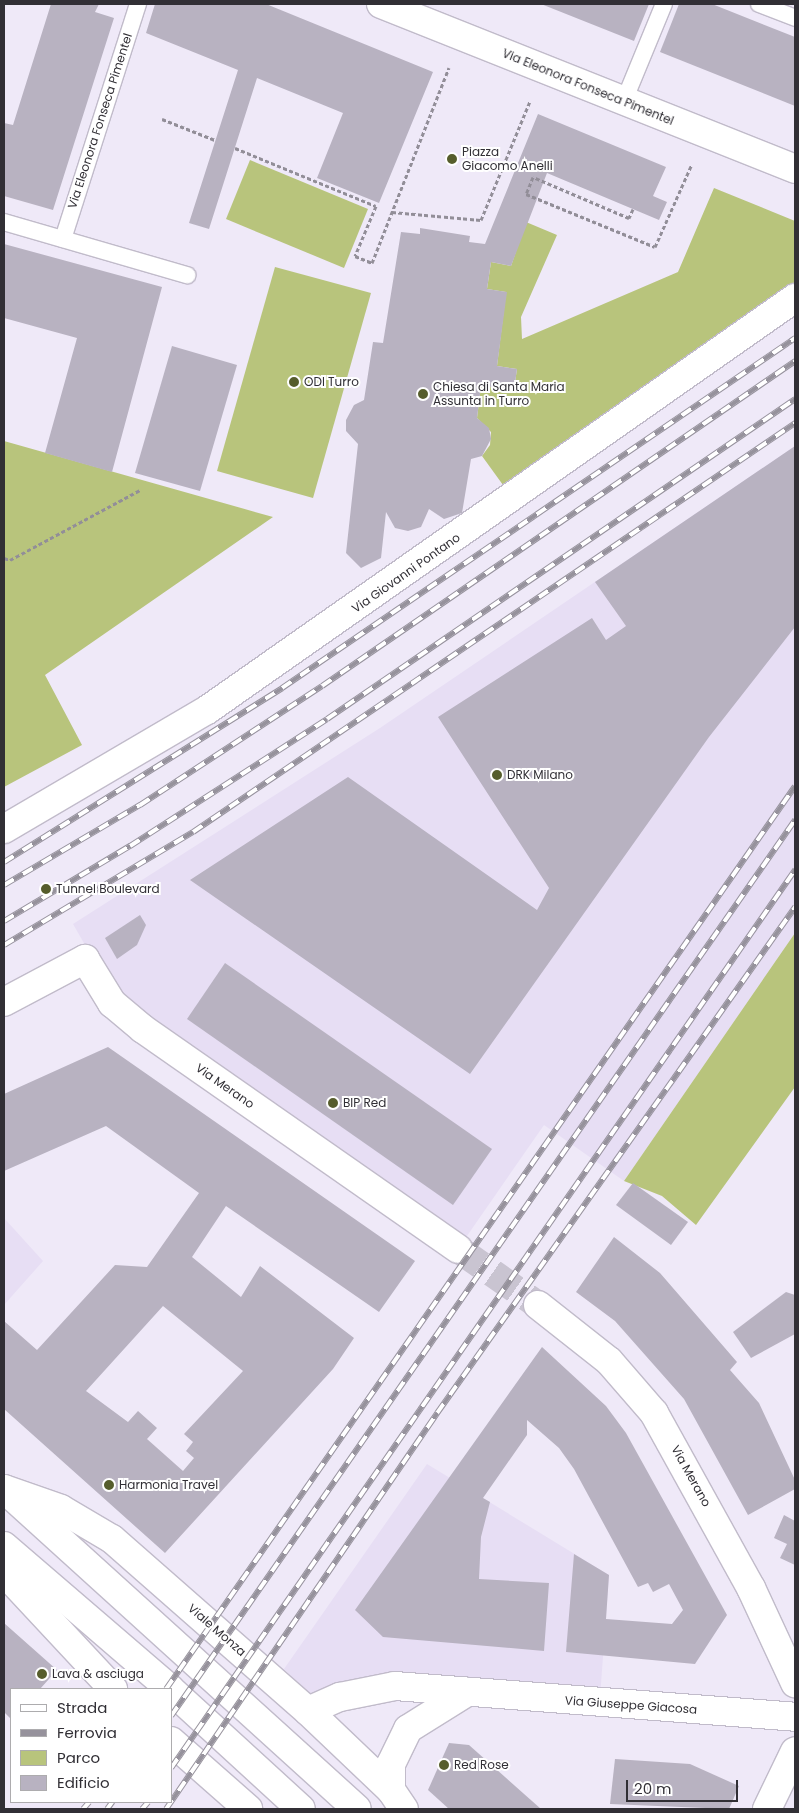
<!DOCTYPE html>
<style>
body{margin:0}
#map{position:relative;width:799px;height:1813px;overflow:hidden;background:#efe9f8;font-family:Poppins,sans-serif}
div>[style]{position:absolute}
.built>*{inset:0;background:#e7def4}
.green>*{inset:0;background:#b8c47c}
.building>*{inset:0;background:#b8b2c1}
.street-tunnel>*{height:28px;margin-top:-14px;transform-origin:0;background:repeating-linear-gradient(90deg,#c9c4d1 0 28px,transparent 0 42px)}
.path>*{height:3px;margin-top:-1.5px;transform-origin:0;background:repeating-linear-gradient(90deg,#928e98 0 4px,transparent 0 6.5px)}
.roads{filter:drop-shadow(1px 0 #c1bbca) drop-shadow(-1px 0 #c1bbca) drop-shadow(0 1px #c1bbca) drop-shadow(0 -1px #c1bbca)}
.lane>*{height:16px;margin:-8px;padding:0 8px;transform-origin:8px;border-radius:8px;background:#fff}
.street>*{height:28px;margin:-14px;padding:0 14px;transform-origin:14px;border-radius:14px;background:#fff}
.primary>*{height:28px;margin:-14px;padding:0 14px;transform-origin:14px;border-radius:14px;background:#fff}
.rail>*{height:5.5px;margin-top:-2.75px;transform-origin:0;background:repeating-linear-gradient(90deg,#fff 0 11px,#96929c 0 22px);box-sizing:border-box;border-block:1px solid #96929c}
.dots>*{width:14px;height:14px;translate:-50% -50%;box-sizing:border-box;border:2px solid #fff;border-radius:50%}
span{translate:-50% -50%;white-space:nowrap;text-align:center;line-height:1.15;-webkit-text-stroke:4px #fff;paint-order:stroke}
.street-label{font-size:12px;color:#312f35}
.poi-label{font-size:12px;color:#312f35}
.left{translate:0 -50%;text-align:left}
.frame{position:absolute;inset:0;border:5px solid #312f35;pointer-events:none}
.legend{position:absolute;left:10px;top:1688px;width:162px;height:115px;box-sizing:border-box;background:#fff;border:1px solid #adacae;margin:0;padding:6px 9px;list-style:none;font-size:15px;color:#312f35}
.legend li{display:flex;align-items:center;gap:10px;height:25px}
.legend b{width:25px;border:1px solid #adacae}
.scale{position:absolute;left:626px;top:1780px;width:112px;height:22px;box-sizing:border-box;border:2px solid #312f35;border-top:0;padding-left:6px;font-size:15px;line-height:18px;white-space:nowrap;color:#312f35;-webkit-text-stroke:4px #fff;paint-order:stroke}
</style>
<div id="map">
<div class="built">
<div style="clip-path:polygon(795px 446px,795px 933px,624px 1181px,544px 1125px,460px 1246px,119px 1004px,73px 924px,380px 728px)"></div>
<div style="clip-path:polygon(4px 1218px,43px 1261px,4px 1305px)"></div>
<div style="clip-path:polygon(427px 1464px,609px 1575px,599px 1711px,430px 1694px,327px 1710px,284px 1669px)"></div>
</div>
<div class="green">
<div style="clip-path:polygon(250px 160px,368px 209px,344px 268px,226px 219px)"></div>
<div style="clip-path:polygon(714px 188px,795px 221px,795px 282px,503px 485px,482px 456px,490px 445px,491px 432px,477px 418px,481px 386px,514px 389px,517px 369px,497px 366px,506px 292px,487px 289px,491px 262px,511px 266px,526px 222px,557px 235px,521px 317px,522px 339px,678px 272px)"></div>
<div style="clip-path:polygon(275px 267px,371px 293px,313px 498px,217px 471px)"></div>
<div style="clip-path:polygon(4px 441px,273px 517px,45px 675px,82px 745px,4px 787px)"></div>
<div style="clip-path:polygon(795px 933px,795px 1087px,696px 1225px,662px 1196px,624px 1181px)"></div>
</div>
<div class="building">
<div style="clip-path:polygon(51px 4px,99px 4px,95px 12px,114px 18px,53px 210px,4px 196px,4px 123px,13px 125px)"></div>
<div style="clip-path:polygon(155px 4px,266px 4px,433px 72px,379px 203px,317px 178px,343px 113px,257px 78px,209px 229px,189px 223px,238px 70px,146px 33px)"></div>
<div style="clip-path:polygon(541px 4px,649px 4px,634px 41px)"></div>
<div style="clip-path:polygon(679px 4px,712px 4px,795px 37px,795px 106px,660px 52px)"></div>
<div style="clip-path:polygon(538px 114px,666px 167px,653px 196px,667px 202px,659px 220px,547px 173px,511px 266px,491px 262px,487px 289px,507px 292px,497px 366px,517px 369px,514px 390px,481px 386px,477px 418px,489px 428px,491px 439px,482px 456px,471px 459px,462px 513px,444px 519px,429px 509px,421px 527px,408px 531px,395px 528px,386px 512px,381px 558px,361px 568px,346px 553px,358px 444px,346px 431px,346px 420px,354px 405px,364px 400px,373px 342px,383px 343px,401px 232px,420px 234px,420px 228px,470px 236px,469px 242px,485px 244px)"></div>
<div style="clip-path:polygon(4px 244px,162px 287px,112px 472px,45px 453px,77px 338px,4px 318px)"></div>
<div style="clip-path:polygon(172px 346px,237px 365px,200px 491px,135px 473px)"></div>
<div style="clip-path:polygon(795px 446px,795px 627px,709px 737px,470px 1074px,190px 880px,348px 777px,537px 910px,549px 888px,438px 717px,592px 618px,606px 640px,626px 626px,595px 582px)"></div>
<div style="clip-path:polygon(140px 915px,146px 925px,137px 945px,117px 959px,105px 938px)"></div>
<div style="clip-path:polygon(225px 963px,492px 1149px,453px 1205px,187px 1019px)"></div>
<div style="clip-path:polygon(evenodd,108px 1047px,415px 1261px,379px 1312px,226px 1206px,192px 1257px,241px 1297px,260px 1266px,354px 1338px,333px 1369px,165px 1553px,4px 1409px,4px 1321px,37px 1350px,115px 1265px,147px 1267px,199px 1193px,106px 1126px,4px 1171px,4px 1094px,108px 1047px,163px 1306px,243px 1371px,184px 1434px,193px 1442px,186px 1451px,194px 1458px,183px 1471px,147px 1439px,157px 1428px,138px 1411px,128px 1422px,86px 1391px,163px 1306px)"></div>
<div style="clip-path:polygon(633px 1183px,688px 1222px,671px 1245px,616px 1205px)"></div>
<div style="clip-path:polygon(614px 1237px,660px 1273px,737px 1362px,730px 1370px,759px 1403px,795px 1480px,795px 1489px,748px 1515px,684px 1399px,615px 1321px,576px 1292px)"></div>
<div style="clip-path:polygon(786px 1292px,795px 1295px,795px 1334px,751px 1358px,733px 1332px)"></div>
<div style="clip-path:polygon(542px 1347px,606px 1406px,626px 1433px,727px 1615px,695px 1664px,566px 1652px,574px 1554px,609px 1575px,606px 1619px,672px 1624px,683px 1610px,669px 1584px,653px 1592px,648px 1583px,638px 1587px,574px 1469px,559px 1448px,527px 1420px,527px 1435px,483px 1498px,490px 1502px,481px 1537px,479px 1579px,549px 1583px,544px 1651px,383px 1637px,355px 1610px)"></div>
<div style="clip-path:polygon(784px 1515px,795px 1521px,795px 1565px,780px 1558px,787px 1544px,774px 1538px)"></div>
<div style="clip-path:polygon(4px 1623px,57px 1670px,40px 1689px,11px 1689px,11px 1719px,4px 1712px)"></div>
<div style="clip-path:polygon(449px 1743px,469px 1745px,541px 1809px,449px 1809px,428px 1790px)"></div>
<div style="clip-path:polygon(615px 1759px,690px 1764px,739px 1786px,729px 1809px,610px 1804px)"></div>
</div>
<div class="street-tunnel">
<div style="left:458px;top:1249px;width:98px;rotate:35deg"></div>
</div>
<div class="path">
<div style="left:162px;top:119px;width:57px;rotate:21.6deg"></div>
<div style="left:235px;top:148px;width:152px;rotate:22.4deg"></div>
<div style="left:376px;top:206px;width:54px;rotate:112.8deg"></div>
<div style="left:355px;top:256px;width:18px;rotate:22deg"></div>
<div style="left:372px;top:263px;width:210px;rotate:-68.5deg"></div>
<div style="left:633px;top:209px;width:10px;rotate:114deg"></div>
<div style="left:629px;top:218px;width:104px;rotate:-156.9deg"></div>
<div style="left:533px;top:177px;width:18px;rotate:112deg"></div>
<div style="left:526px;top:194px;width:139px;rotate:22.3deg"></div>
<div style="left:655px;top:247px;width:89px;rotate:-66deg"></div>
<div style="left:392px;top:212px;width:89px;rotate:5.1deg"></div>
<div style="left:481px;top:220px;width:129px;rotate:-67.6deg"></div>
<div style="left:4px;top:558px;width:6px;rotate:18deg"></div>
<div style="left:10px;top:560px;width:148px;rotate:-28.3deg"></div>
</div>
<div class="roads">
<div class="lane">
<div style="left:759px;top:4px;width:39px;rotate:21deg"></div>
<div style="left:624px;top:101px;width:105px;rotate:-67.6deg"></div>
<div style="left:4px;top:222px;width:191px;rotate:16.2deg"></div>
<div style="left:63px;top:239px;width:247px;rotate:-72.3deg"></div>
</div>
<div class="street">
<div style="left:381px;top:4px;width:446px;rotate:21.7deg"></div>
<div style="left:4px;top:829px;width:235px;rotate:-30.4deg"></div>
<div style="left:207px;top:710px;width:718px;rotate:-35.02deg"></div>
<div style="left:4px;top:1002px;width:92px;rotate:-28deg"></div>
<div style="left:85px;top:959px;width:52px;rotate:58.5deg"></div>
<div style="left:112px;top:1003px;width:40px;rotate:40deg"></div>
<div style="left:143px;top:1029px;width:384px;rotate:34.9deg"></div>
<div style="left:538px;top:1305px;width:90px;rotate:38.3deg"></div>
<div style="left:609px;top:1361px;width:69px;rotate:49.1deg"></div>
<div style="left:654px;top:1413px;width:200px;rotate:61deg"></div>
<div style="left:751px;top:1588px;width:105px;rotate:65.1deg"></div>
<div style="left:4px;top:1489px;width:60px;rotate:19.3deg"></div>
<div style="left:61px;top:1509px;width:59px;rotate:30.5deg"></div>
<div style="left:112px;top:1539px;width:261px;rotate:41.3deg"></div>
<div style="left:308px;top:1711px;width:115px;rotate:43.6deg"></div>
<div style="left:391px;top:1790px;width:23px;rotate:56deg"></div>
<div style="left:4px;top:1572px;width:160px;rotate:47deg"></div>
<div style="left:308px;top:1711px;width:35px;rotate:-24deg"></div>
<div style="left:340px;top:1697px;width:56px;rotate:-11.3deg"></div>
<div style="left:395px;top:1686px;width:401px;rotate:4.4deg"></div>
<div style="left:171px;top:1741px;width:103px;rotate:41.4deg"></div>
<div style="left:391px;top:1790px;width:26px;rotate:-90deg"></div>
<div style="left:391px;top:1764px;width:39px;rotate:-64deg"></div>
<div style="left:408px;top:1729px;width:70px;rotate:-32.1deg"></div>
<div style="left:767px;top:1809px;width:64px;rotate:-64.2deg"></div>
</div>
<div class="primary">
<div style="left:4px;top:1489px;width:476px;rotate:42.2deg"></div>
<div style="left:4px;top:1546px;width:219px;rotate:40.7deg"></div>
<div style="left:171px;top:1690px;width:176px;rotate:42.5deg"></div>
</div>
</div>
<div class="rail">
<div style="left:4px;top:862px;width:328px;rotate:-32deg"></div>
<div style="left:282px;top:688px;width:621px;rotate:-34.3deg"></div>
<div style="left:4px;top:885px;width:158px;rotate:-30.5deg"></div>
<div style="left:140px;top:805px;width:217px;rotate:-33.2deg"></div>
<div style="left:322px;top:686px;width:574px;rotate:-34.49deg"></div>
<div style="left:4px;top:921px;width:147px;rotate:-30.8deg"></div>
<div style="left:130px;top:846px;width:234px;rotate:-32.8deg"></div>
<div style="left:327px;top:719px;width:567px;rotate:-34.36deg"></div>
<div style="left:4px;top:945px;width:220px;rotate:-30.9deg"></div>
<div style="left:193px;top:832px;width:728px;rotate:-34.19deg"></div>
<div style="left:166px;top:1689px;width:1100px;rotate:-55.14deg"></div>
<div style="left:171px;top:1716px;width:1092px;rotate:-55.15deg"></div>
<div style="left:171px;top:1768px;width:1094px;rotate:-55.21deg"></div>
<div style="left:83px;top:1809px;width:9px;rotate:-49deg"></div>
<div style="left:107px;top:1809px;width:9px;rotate:-54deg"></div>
<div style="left:142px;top:1809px;width:9px;rotate:-49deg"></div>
<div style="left:166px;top:1809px;width:480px;rotate:-55.6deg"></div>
<div style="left:437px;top:1413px;width:620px;rotate:-54.72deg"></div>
</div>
<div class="dots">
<div style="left:452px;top:159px;background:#565d2c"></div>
<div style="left:294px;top:382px;background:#565d2c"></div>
<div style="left:423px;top:394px;background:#565d2c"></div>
<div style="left:497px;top:775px;background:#565d2c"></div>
<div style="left:46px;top:889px;background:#565d2c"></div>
<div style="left:333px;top:1103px;background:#565d2c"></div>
<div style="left:109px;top:1485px;background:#565d2c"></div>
<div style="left:42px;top:1674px;background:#565d2c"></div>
<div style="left:444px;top:1765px;background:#565d2c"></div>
</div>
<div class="street-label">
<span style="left:588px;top:87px;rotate:22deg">Via Eleonora Fonseca Pimentel</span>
<span style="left:100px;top:121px;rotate:-72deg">Via Eleonora Fonseca Pimentel</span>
<span style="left:406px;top:573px;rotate:-35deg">Via Giovanni Pontano</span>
<span style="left:225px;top:1086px;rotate:35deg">Via Merano</span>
<span style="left:691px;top:1476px;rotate:61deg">Via Merano</span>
<span style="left:217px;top:1630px;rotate:41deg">Viale Monza</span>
<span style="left:631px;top:1705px;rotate:4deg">Via Giuseppe Giacosa</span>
</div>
<div class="poi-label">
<span class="left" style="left:462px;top:159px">Piazza<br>Giacomo Anelli</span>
<span class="left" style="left:304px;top:382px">ODI Turro</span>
<span class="left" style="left:433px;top:394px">Chiesa di Santa Maria<br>Assunta in Turro</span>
<span class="left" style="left:507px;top:775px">DRK Milano</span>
<span class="left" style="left:56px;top:889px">Tunnel Boulevard</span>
<span class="left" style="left:343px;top:1103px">BIP Red</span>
<span class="left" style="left:119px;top:1485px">Harmonia Travel</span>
<span class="left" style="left:52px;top:1674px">Lava &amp; asciuga</span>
<span class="left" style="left:454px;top:1765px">Red Rose</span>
</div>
<div class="frame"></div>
<ul class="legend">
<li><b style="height:6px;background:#fff"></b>Strada</li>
<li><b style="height:6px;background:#96929c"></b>Ferrovia</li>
<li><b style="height:14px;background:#b8c47c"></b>Parco</li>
<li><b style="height:14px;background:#b8b2c1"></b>Edificio</li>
</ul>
<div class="scale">20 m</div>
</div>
